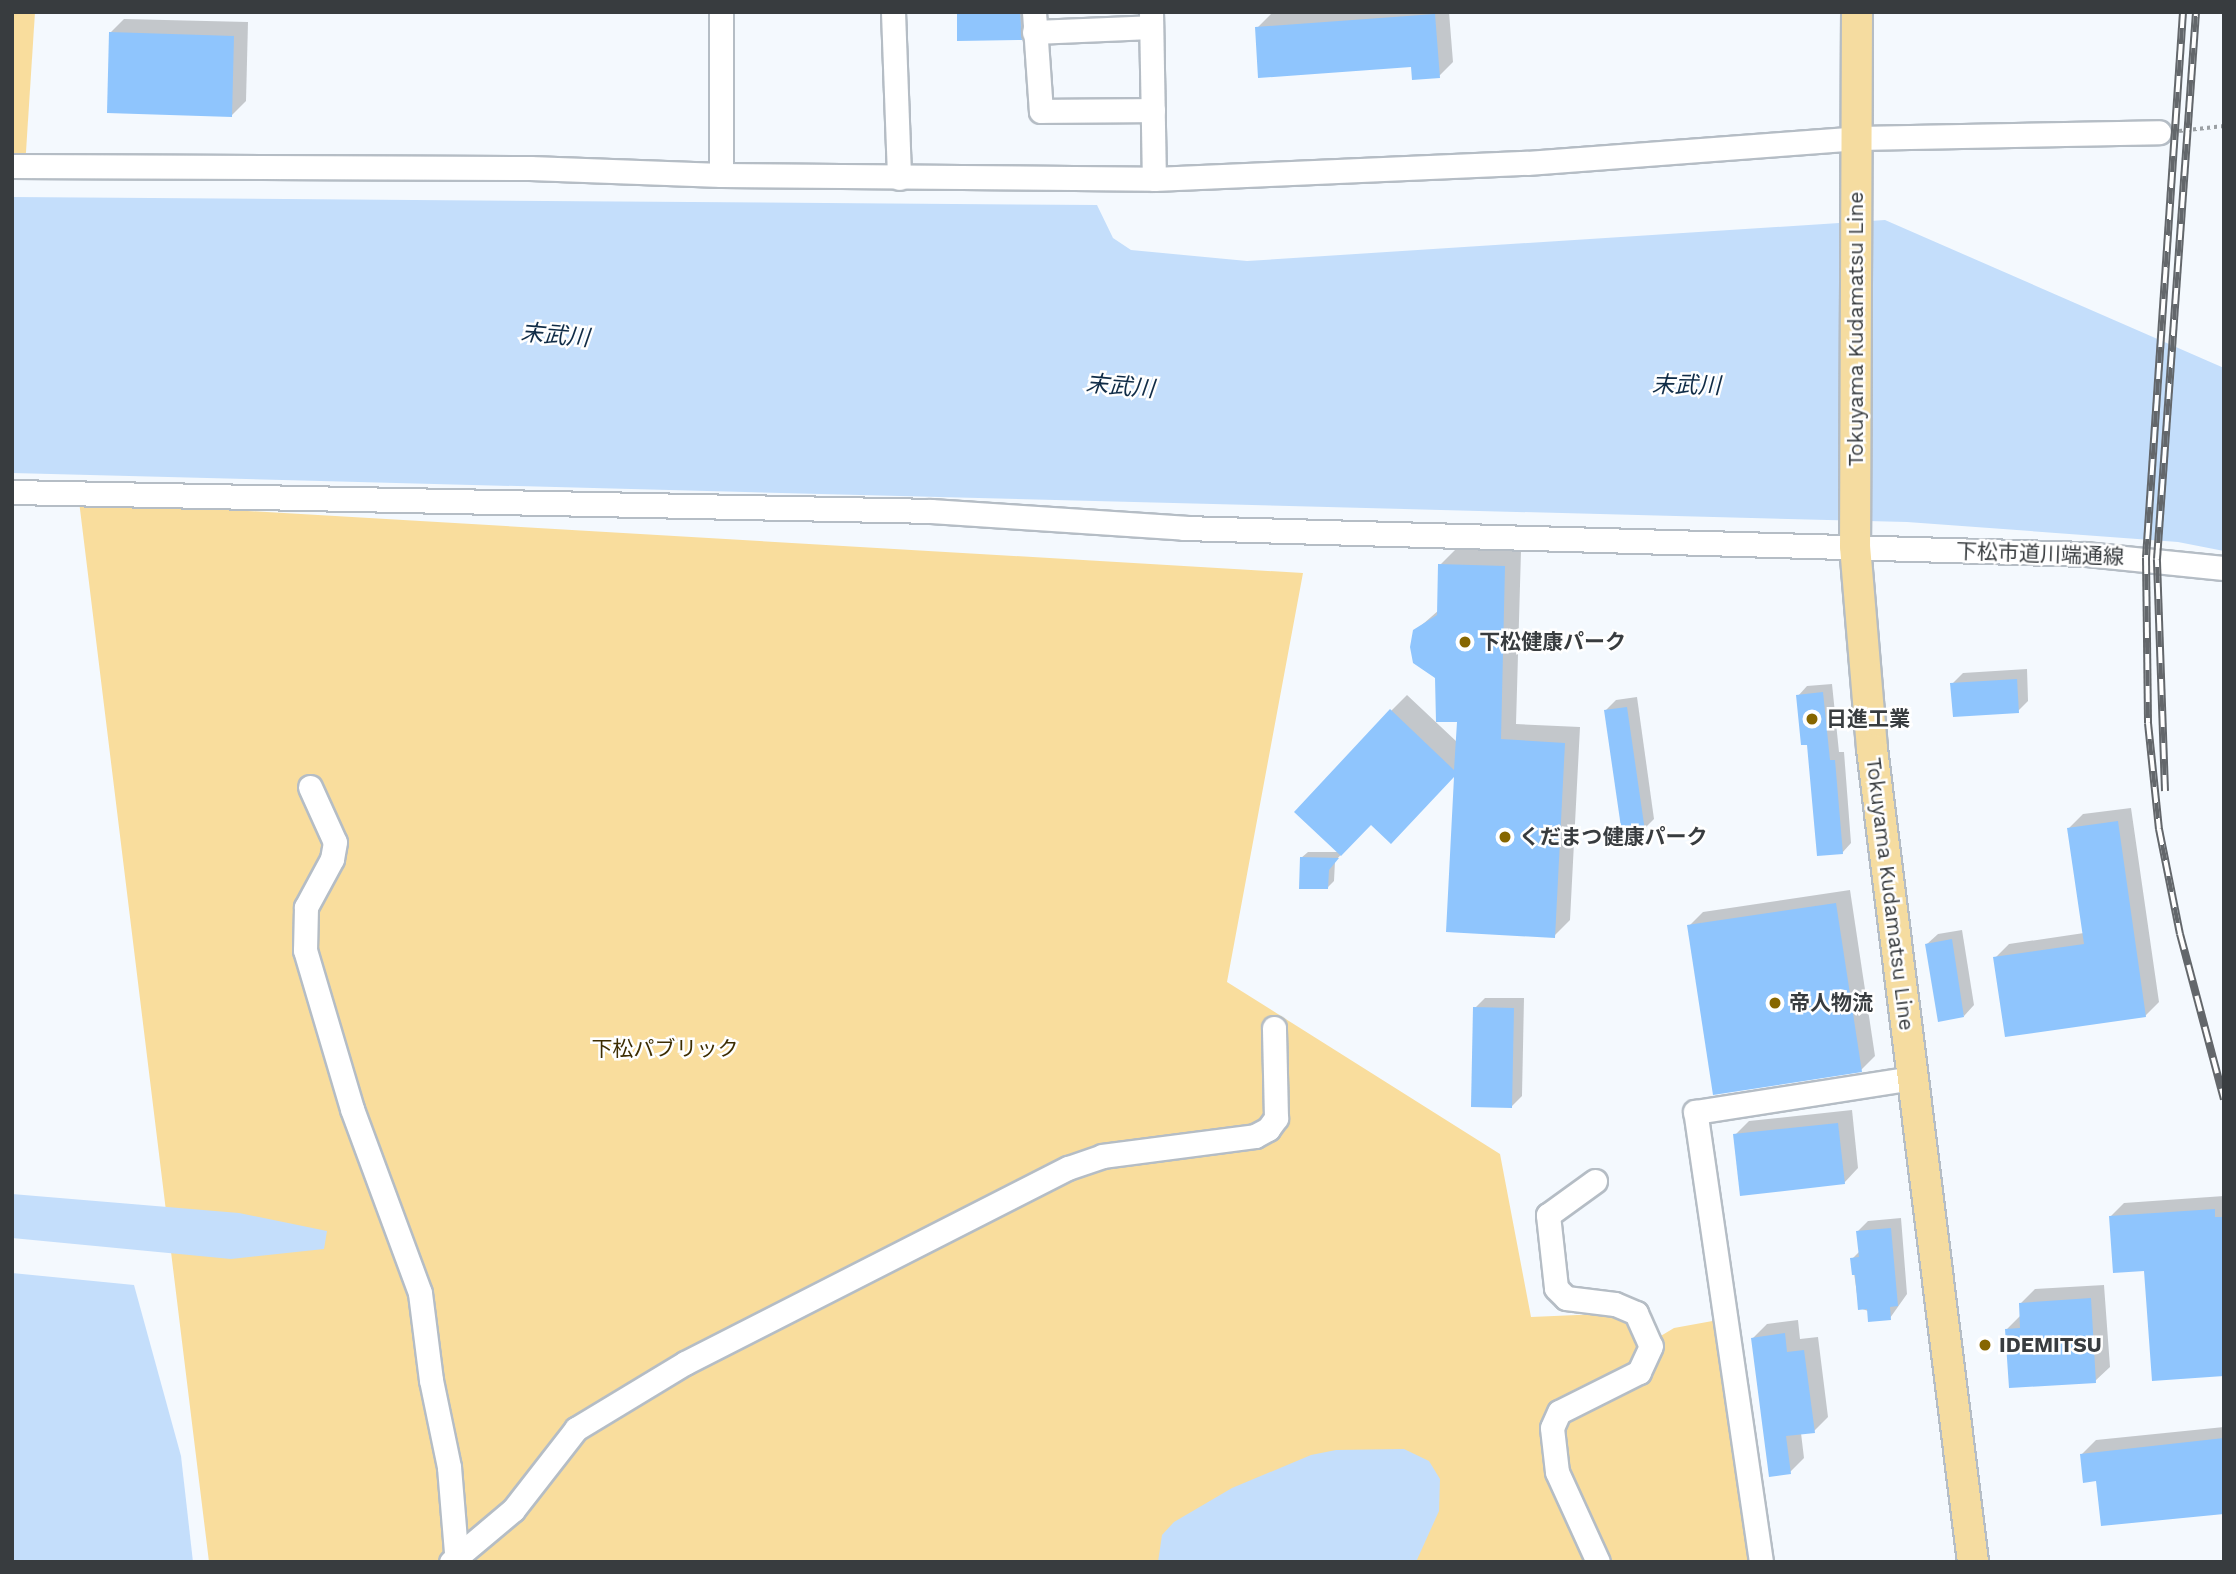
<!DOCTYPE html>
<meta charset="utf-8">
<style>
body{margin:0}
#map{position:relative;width:2236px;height:1574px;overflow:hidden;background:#f4f9fe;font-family:"Work Sans","Noto Sans JP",sans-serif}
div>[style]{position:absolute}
.green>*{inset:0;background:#f9dd9d}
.water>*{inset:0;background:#c4defb}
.shadow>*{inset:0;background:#0003}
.building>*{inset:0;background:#8fc5fd}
.path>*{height:3.5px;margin-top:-1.75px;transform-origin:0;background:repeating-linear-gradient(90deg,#9ba0a4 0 3.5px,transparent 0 7px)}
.roads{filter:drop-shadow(2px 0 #b5bdc5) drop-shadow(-2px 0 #b5bdc5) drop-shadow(0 2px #b5bdc5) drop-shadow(0 -2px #b5bdc5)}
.minor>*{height:23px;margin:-11.5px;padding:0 11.5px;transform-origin:11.5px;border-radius:11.5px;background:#fff}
.major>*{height:30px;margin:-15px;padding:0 15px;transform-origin:15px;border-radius:15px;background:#f5dca0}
.rail>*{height:8px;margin-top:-4px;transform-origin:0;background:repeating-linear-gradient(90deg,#fff 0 16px,#63676b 0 32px);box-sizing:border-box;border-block:2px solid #63676b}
.dots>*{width:19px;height:19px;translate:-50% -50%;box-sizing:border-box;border:4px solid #fff;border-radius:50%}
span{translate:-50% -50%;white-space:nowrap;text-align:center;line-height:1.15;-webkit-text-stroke:5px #fff;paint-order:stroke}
.street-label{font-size:21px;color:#383c3f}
.poi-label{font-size:21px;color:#383c3f;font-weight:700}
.left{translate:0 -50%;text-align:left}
.park-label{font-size:21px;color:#3d2d02}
.water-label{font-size:23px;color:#102c47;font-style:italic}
.frame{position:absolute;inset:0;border:14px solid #383c3f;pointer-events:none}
</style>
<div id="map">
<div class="green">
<div style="clip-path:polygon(12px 12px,35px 12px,25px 167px,12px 167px)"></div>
<div style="clip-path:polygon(79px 501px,1303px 573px,1227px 982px,1500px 1154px,1531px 1317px,1623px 1313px,1649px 1343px,1674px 1328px,1718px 1320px,1749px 1562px,209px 1562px)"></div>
</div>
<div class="water">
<div style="clip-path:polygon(12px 197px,1097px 205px,1113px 238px,1131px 250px,1247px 261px,1885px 220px,2224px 368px,2224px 551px,2178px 542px,1907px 522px,12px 473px)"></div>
<div style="clip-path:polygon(12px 1194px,239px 1213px,327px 1231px,324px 1249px,231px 1259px,12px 1238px)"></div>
<div style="clip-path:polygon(12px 1273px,134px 1285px,181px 1456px,193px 1562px,12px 1562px)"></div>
<div style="clip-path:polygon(1404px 1449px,1429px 1461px,1440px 1479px,1439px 1511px,1416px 1562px,1158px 1562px,1162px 1535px,1174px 1522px,1232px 1488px,1311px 1455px,1336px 1450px)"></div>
</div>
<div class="shadow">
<div style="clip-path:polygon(959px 12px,1031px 12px,1032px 28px,1021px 39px)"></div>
<div style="clip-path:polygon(1449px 12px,1453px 62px,1439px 76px,1413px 66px,1257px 28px,1271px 14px)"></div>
<div style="clip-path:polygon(124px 19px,248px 22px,246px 101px,232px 115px,110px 33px)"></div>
<div style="clip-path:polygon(1456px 549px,1521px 551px,1516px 724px,1580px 727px,1570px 920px,1554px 936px,1456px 774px,1371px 823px,1335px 861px,1334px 881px,1328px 887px,1301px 858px,1308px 852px,1339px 852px,1391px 711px,1407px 695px,1457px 742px,1459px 720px,1415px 631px,1439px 610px,1440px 565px)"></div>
<div style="clip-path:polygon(2027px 669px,2028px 701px,2018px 711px,1952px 684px,1963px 673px)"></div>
<div style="clip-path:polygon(1832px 684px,1839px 752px,1844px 752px,1851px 843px,1842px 853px,1798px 696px,1807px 686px)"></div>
<div style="clip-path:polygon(1637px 697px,1654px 819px,1644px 829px,1606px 710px,1616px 700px)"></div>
<div style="clip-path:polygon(2131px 808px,2159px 1002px,2145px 1016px,1995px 958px,2009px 944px,2084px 933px,2069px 828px,2083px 814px)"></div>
<div style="clip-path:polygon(1850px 890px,1875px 1056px,1861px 1070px,1689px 926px,1703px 912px)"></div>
<div style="clip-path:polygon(1962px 930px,1974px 1005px,1964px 1016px,1927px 944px,1938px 934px)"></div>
<div style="clip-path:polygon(1485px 998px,1524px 998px,1522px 1096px,1512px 1106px,1475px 1008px)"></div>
<div style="clip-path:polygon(1852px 1110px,1858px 1168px,1844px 1183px,1735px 1135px,1749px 1121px)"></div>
<div style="clip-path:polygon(2224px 1196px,2224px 1374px,2110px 1217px,2124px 1203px)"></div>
<div style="clip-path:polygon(1901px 1218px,1907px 1294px,1890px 1318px,1859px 1308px,1852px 1259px,1860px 1251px,1858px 1231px,1868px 1221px)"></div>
<div style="clip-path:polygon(2104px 1285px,2110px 1367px,2095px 1381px,2007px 1329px,2021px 1315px,2021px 1303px,2035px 1289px)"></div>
<div style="clip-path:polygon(1798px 1320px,1800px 1339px,1818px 1337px,1828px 1417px,1814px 1431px,1801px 1433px,1804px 1458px,1790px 1472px,1753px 1338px,1767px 1324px)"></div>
<div style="clip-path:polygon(2224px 1427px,2224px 1512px,2098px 1480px,2082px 1454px,2096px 1440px)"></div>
</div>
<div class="building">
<div style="clip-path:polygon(957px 12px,1020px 12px,1022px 40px,957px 41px)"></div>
<div style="clip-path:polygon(1435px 14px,1440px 78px,1412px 80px,1411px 67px,1258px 78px,1255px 27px)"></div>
<div style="clip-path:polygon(109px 32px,234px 36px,232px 117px,107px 113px)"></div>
<div style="clip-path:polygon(1438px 564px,1505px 566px,1501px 739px,1565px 743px,1555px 938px,1446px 932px,1454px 777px,1391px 844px,1371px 825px,1341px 856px,1294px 812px,1390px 709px,1454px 770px,1457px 722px,1436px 722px,1435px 678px,1413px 663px,1410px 647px,1413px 630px,1437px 615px)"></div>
<div style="clip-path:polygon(2017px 679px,2019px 713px,1953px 717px,1950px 683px)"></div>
<div style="clip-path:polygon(1823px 692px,1830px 760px,1835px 760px,1843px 854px,1817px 856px,1807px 745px,1801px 745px,1796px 695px)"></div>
<div style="clip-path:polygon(1627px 707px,1645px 831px,1622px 834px,1604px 710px)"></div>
<div style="clip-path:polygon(2118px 821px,2146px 1017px,2005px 1037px,1993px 957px,2084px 944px,2067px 828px)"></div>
<div style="clip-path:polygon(1300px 857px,1339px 858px,1329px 870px,1328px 889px,1299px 889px)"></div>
<div style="clip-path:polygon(1836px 903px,1862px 1072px,1713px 1095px,1687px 925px)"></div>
<div style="clip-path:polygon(1952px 939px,1964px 1017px,1938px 1022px,1925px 944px)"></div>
<div style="clip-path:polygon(1473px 1007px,1514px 1008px,1512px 1108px,1471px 1107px)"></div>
<div style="clip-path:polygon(1838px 1123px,1845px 1184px,1740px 1196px,1733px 1134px)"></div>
<div style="clip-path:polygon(2215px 1209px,2215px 1217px,2224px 1217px,2224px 1376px,2152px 1381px,2144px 1271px,2113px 1273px,2109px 1216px)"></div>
<div style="clip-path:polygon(1891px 1228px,1898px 1306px,1890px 1307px,1891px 1320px,1868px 1322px,1867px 1309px,1858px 1310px,1855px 1275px,1852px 1275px,1850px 1258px,1859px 1257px,1856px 1231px)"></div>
<div style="clip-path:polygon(2091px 1298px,2096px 1383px,2009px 1388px,2005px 1329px,2020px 1328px,2019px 1303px)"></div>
<div style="clip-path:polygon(1785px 1333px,1787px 1352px,1804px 1350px,1815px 1433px,1786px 1436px,1791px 1474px,1769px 1477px,1751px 1338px)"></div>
<div style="clip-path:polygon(2224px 1438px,2224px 1514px,2101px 1526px,2096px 1481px,2083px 1483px,2080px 1454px)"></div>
</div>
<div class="path">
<div style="left:2179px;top:131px;width:45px;rotate:-6.3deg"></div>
</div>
<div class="roads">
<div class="minor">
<div style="left:721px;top:12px;width:163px;rotate:90deg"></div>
<div style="left:893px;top:12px;width:166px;rotate:87.9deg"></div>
<div style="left:1034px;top:12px;width:99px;rotate:86deg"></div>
<div style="left:1041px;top:111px;width:112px;rotate:-0.5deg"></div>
<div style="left:1151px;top:12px;width:167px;rotate:89deg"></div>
<div style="left:1034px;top:32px;width:117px;rotate:-2.4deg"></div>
<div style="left:12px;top:166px;width:518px;rotate:0.22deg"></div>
<div style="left:530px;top:168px;width:191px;rotate:2.1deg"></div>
<div style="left:721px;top:175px;width:433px;rotate:0.5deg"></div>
<div style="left:1154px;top:179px;width:373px;rotate:-2.5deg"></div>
<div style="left:1527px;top:163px;width:332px;rotate:-4.3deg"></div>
<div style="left:1858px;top:138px;width:301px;rotate:-1.1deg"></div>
<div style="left:12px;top:492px;width:919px;rotate:1.18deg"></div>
<div style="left:931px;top:511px;width:254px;rotate:3.8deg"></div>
<div style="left:1184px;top:528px;width:902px;rotate:1.65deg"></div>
<div style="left:2086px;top:554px;width:139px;rotate:5.8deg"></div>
<div style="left:310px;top:787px;width:60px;rotate:65.6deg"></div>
<div style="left:335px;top:842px;width:17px;rotate:100deg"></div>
<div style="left:332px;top:859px;width:55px;rotate:118.4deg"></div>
<div style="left:306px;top:907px;width:43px;rotate:91.3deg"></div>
<div style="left:305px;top:950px;width:166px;rotate:73.5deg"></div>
<div style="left:352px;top:1109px;width:196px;rotate:69.7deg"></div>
<div style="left:420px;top:1293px;width:88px;rotate:82.8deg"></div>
<div style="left:431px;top:1380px;width:89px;rotate:78.3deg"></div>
<div style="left:449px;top:1467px;width:86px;rotate:85.3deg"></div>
<div style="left:1595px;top:1181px;width:58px;rotate:144.1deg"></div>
<div style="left:1548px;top:1215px;width:73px;rotate:83.7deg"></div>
<div style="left:1556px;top:1288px;width:14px;rotate:45deg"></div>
<div style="left:1566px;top:1298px;width:49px;rotate:7deg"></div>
<div style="left:1615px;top:1304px;width:23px;rotate:23deg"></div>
<div style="left:1636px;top:1313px;width:36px;rotate:66deg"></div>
<div style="left:1651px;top:1346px;width:29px;rotate:115deg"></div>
<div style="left:1639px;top:1372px;width:89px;rotate:153.4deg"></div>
<div style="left:1559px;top:1412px;width:17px;rotate:114deg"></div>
<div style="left:1552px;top:1428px;width:44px;rotate:83.5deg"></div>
<div style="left:1557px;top:1472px;width:99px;rotate:65.5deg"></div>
<div style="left:451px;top:1562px;width:81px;rotate:-40deg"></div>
<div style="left:513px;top:1510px;width:103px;rotate:-52.1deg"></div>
<div style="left:576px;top:1429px;width:127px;rotate:-31.2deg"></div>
<div style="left:685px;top:1363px;width:430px;rotate:-27deg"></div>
<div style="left:1068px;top:1168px;width:36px;rotate:-19deg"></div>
<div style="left:1102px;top:1156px;width:154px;rotate:-7.4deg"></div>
<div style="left:1255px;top:1136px;width:15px;rotate:-28deg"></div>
<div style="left:1268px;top:1129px;width:14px;rotate:-54deg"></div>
<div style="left:1276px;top:1118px;width:90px;rotate:-91.3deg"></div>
<div style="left:1761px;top:1562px;width:455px;rotate:-98.3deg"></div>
<div style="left:1695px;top:1112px;width:221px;rotate:-8.9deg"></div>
</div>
<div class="major">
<div style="left:1857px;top:12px;width:534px;rotate:90.21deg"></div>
<div style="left:1855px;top:546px;width:204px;rotate:85.2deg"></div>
<div style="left:1872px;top:749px;width:819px;rotate:82.92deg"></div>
</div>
</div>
<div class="rail">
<div style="left:2183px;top:12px;width:547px;rotate:93.88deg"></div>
<div style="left:2146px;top:558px;width:165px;rotate:89.3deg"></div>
<div style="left:2148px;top:723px;width:107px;rotate:84.1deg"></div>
<div style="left:2159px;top:829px;width:107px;rotate:78.7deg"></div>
<div style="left:2180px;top:934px;width:171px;rotate:75.1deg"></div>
<div style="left:2165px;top:791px;width:232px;rotate:-92deg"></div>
<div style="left:2157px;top:559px;width:548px;rotate:-85.92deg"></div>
</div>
<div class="dots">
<div style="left:1465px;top:642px;background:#866600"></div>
<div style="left:1812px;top:719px;background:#866600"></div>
<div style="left:1505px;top:837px;background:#866600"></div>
<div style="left:1775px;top:1003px;background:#866600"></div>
<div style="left:1985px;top:1345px;background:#866600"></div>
</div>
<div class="street-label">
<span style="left:1856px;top:329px;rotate:-90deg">Tokuyama Kudamatsu Line</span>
<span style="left:2040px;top:554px;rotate:2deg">下松市道川端通線</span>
<span style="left:1890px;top:894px;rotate:83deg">Tokuyama Kudamatsu Line</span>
</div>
<div class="poi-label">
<span class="left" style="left:1479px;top:642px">下松健康パーク</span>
<span class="left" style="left:1826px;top:719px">日進工業</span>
<span class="left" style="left:1519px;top:837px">くだまつ健康パーク</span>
<span class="left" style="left:1789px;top:1003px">帝人物流</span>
<span class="left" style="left:1999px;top:1345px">IDEMITSU</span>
</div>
<div class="park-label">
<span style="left:665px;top:1049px">下松パブリック</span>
</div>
<div class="water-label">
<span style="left:555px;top:336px;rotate:5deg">末武川</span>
<span style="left:1686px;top:386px;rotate:1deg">末武川</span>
<span style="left:1120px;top:387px;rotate:5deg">末武川</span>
</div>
<div class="frame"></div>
</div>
